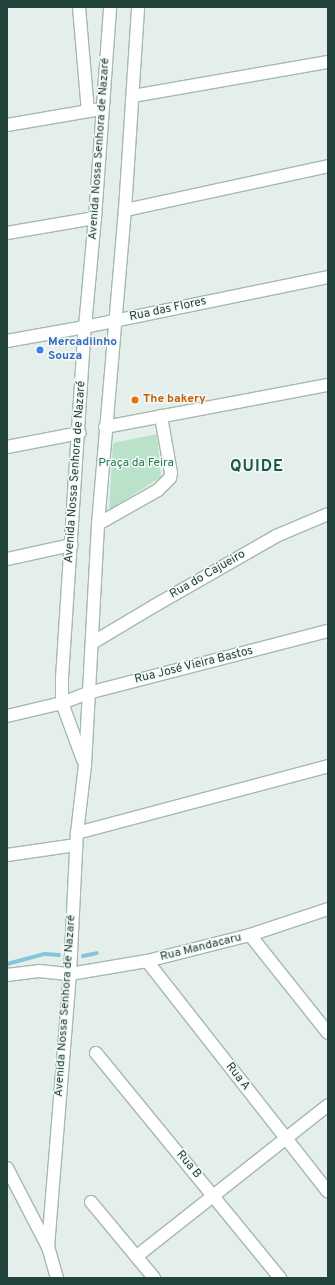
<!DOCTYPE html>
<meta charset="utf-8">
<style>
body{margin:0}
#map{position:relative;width:335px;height:1285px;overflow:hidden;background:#e4efeb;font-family:Overpass,sans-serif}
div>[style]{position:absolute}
.green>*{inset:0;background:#bae2c8}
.stream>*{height:4px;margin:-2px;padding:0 2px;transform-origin:2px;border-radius:2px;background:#86c5d9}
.roads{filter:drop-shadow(1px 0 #a6b8b3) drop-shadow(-1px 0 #a6b8b3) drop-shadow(0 1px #a6b8b3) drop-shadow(0 -1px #a6b8b3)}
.minor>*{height:12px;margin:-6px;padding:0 6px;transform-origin:6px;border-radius:6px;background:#fff}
.tertiary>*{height:12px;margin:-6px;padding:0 6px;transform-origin:6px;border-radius:6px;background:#fff}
.dots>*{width:11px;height:11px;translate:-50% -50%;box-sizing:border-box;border:2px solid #f5faf8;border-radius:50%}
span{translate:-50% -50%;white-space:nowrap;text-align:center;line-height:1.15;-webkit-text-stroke:3px #f5faf8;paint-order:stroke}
.street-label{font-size:12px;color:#21433c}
.shop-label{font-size:12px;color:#366cbe;font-weight:700}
.left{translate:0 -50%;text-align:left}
.food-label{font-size:12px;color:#c56008;font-weight:700}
.park-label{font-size:12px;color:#267e50}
.district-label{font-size:16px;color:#1a574e;font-weight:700;letter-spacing:1px}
.frame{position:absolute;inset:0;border:8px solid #21433c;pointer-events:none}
</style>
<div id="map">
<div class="green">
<div style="clip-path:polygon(157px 434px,161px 477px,109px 510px,113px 443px)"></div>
</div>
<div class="stream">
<div style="left:83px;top:956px;width:14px;rotate:-12deg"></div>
<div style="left:7px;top:964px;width:38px;rotate:-15deg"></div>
<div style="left:44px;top:954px;width:15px;rotate:4deg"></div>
</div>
<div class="roads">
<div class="minor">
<div style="left:79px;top:7px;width:104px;rotate:85.1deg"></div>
<div style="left:133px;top:96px;width:198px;rotate:-9.9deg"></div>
<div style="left:7px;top:125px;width:89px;rotate:-9.7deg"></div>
<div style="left:125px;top:210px;width:208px;rotate:-12.2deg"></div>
<div style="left:7px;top:233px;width:89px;rotate:-9.7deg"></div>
<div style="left:7px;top:341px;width:79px;rotate:-10.2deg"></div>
<div style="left:85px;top:327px;width:248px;rotate:-11.6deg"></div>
<div style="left:105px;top:427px;width:227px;rotate:-10.7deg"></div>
<div style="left:7px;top:447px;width:74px;rotate:-10.9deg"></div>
<div style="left:98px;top:524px;width:69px;rotate:-29.5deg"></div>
<div style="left:158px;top:490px;width:17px;rotate:-45deg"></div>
<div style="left:170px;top:478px;width:5px;rotate:-79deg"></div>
<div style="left:171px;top:473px;width:58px;rotate:-100deg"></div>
<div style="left:7px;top:559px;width:66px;rotate:-12.3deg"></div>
<div style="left:92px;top:643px;width:72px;rotate:-30.8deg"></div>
<div style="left:154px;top:606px;width:141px;rotate:-29.8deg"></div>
<div style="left:276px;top:536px;width:56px;rotate:-22.9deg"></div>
<div style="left:7px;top:716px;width:57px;rotate:-13.3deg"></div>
<div style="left:62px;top:703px;width:28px;rotate:-21deg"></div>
<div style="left:88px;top:693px;width:248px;rotate:-14.5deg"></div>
<div style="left:77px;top:833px;width:260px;rotate:-14.9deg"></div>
<div style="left:7px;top:855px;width:70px;rotate:-8.2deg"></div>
<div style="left:250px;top:935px;width:125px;rotate:51.5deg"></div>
<div style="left:147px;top:961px;width:293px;rotate:51.9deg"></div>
<div style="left:7px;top:975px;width:32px;rotate:-7deg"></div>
<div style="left:39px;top:971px;width:31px;rotate:6deg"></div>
<div style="left:70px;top:974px;width:78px;rotate:-9.6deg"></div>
<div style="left:147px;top:961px;width:106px;rotate:-14.2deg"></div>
<div style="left:250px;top:935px;width:82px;rotate:-18.4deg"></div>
<div style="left:96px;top:1053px;width:291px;rotate:50.7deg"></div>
<div style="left:7px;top:1168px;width:89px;rotate:62.6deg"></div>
<div style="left:91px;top:1202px;width:99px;rotate:50.3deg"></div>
<div style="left:137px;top:1256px;width:243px;rotate:-38.3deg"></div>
</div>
<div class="tertiary">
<div style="left:83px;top:760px;width:61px;rotate:-110.2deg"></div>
<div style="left:62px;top:703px;width:25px;rotate:-90deg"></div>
<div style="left:62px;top:678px;width:352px;rotate:-86.3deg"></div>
<div style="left:85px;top:327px;width:109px;rotate:-84.8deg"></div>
<div style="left:95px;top:218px;width:212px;rotate:-85.9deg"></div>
<div style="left:57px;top:1278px;width:32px;rotate:-106deg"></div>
<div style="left:48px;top:1247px;width:274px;rotate:-85.4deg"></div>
<div style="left:70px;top:974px;width:141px;rotate:-87.2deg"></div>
<div style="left:77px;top:833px;width:68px;rotate:-83.3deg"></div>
<div style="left:85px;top:765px;width:241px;rotate:-86.9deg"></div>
<div style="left:98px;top:524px;width:315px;rotate:-85.1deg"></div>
<div style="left:125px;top:210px;width:203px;rotate:-86.3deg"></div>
</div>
</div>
<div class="dots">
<div style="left:40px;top:350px;background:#3f7fe0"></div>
<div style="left:135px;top:400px;background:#e8710a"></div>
</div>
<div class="street-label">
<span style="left:100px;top:149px;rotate:-86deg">Avenida Nossa Senhora de Nazaré</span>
<span style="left:168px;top:310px;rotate:-12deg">Rua das Flores</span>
<span style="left:76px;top:472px;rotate:-86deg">Avenida Nossa Senhora de Nazaré</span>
<span style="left:208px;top:575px;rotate:-30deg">Rua do Cajueiro</span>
<span style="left:194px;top:666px;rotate:-14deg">Rua José Vieira Bastos</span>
<span style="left:201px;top:948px;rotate:-14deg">Rua Mandacaru</span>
<span style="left:66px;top:1006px;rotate:-86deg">Avenida Nossa Senhora de Nazaré</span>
<span style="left:237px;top:1077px;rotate:52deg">Rua A</span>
<span style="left:188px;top:1165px;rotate:50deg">Rua B</span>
</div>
<div class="shop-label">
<span class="left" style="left:48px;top:350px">Mercadiinho<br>Souza</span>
</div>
<div class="food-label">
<span class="left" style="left:143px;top:400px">The bakery</span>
</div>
<div class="park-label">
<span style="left:136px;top:464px">Praça da Feira</span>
</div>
<div class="district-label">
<span style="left:257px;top:467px">QUIDE</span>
</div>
<div class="frame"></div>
</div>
